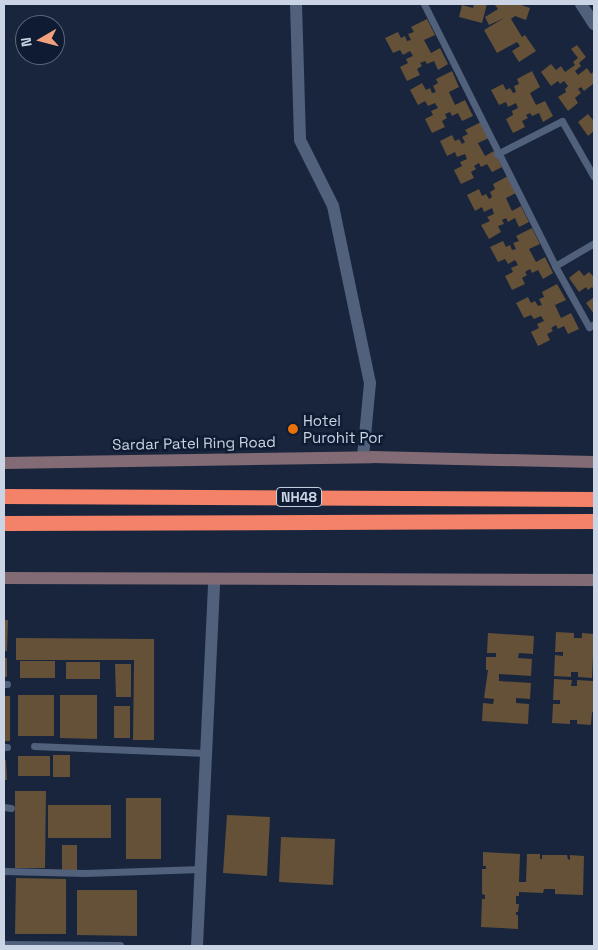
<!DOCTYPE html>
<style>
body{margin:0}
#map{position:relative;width:598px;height:950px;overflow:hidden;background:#18253c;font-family:"Space Grotesk",sans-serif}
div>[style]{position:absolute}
.building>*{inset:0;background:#645137}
.lane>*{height:7px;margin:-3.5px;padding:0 3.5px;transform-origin:3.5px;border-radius:3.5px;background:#51617b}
.street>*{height:12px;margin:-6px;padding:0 6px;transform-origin:6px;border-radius:6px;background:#51617b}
.secondary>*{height:12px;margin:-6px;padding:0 6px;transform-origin:6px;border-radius:6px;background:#826b75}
.highway>*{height:15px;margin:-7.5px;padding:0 7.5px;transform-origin:7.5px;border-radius:7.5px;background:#f38268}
.dots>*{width:14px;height:14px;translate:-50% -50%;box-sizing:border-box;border:2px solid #0f1b32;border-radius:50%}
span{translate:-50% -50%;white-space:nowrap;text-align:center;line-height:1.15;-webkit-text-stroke:5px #0f1b32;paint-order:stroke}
.shield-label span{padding:1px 4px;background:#0f1b32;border:1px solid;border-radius:4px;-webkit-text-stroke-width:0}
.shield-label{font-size:14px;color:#cbd4e4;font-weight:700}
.poi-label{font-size:15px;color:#cbd4e4}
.left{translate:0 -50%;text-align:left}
.street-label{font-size:15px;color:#cbd4e4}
.frame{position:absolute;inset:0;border:5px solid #cbd4e4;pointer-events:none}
.north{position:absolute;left:15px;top:15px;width:50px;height:50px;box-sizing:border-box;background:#0f1b32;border:1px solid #5a6579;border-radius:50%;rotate:262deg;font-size:14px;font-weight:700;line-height:20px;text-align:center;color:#cbd4e4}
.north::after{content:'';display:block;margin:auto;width:18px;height:22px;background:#f1a17b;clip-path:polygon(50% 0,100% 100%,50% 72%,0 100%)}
</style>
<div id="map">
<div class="building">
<div style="clip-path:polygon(474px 4px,487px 4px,482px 23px,459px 17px,462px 5px,473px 8px)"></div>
<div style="clip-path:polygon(497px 4px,524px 4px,521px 5px,530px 8px,526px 20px,515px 16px,511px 19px,522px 37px,525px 35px,536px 51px,519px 62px,512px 51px,520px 46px,517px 42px,497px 53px,484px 30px,504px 18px,489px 25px,485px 17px,498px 9px,495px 5px)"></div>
<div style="clip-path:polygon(427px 19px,435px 35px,424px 40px,431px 53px,440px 48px,448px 64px,438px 70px,434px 61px,427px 64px,425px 61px,420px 63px,422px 66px,417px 69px,420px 75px,407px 81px,400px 67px,408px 63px,406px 59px,413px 56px,410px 51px,403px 55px,400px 50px,393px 53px,385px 38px,398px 32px,401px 38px,405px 36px,407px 41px,411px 40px,408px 34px,414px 32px,411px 27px)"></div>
<div style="clip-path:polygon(577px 45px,586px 57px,579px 63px,581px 66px,575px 71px,578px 75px,587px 68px,591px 74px,594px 71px,594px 87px,593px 84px,584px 91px,581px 87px,578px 89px,581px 93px,575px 98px,578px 103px,568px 111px,558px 97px,566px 92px,565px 89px,568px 86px,564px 81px,560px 84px,558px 81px,551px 86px,541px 72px,551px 64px,556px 70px,561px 66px,565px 72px,575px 65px,573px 62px,578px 58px,571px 49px)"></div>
<div style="clip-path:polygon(452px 71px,459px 87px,449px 92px,455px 105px,465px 100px,473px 116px,462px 121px,458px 113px,452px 116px,450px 112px,445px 114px,447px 118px,442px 121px,445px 127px,432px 133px,425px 119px,433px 115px,431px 111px,438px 108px,435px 103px,428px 106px,425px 101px,418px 105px,410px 90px,422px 83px,426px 90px,430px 88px,432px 93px,436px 92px,433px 86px,438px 83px,436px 79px)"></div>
<div style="clip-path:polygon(532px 71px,540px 87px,530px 93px,536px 105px,545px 101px,553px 116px,543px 122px,539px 113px,532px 116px,530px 113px,526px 115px,528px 118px,522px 121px,525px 127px,513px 133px,506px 119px,513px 115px,512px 111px,518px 108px,516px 103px,508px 107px,506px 102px,499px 105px,491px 90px,503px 84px,506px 90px,510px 88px,513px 93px,516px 92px,514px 86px,519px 84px,517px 79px)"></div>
<div style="clip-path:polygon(588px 114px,593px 120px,594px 119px,594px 131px,588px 136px,578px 122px)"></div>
<div style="clip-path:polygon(481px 122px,489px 138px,478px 143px,485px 156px,494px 151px,502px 167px,492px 172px,487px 164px,481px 167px,479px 163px,474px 166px,476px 169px,471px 172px,474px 178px,461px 184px,454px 170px,462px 166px,460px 162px,467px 159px,465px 154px,457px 157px,455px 152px,447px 156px,440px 141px,452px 135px,455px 141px,459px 139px,462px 144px,465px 142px,462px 137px,468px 134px,465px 130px)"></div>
<div style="clip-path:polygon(508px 176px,516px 193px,506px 198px,512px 211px,521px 206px,529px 222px,519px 227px,515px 218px,508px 222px,506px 218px,502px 220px,504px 224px,498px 226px,501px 232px,489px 239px,481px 225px,490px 221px,487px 217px,494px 214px,492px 208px,484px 212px,482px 207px,475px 211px,467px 195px,479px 189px,482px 196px,486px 194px,489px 199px,492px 197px,490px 192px,495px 189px,493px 184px)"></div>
<div style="clip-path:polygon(532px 228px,540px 244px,529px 249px,536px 262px,545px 257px,553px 273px,543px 279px,538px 270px,532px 273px,530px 269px,525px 272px,527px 275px,522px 278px,525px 284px,512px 290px,505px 276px,513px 272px,511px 268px,518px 265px,515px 260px,508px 264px,505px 259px,498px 262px,490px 247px,503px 241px,506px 247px,510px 245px,512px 250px,516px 249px,513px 243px,519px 241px,516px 236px)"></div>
<div style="clip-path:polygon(579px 270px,584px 276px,589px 272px,594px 277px,594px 290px,592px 287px,588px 290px,586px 287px,579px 292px,569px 278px)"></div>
<div style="clip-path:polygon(557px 284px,566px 300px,555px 305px,561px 318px,571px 313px,579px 329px,568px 334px,564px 326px,558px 329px,556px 325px,551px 328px,553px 331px,547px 334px,550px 340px,538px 346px,531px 332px,539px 328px,537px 324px,544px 321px,541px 316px,534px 319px,531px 315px,524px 318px,516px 303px,528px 297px,531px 303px,535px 301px,538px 306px,542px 305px,539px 299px,544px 297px,542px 292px)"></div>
<div style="clip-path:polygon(594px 297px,594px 314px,586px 303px)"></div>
<div style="clip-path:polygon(4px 620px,8px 620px,7px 651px,4px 651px)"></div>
<div style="clip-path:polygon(556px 632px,574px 633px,574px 638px,582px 638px,582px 633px,594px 634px,592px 678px,578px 677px,578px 672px,571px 672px,571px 677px,554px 676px,555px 655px,563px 656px,563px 652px,555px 652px)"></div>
<div style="clip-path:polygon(488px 633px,534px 636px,533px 654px,519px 653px,518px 658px,532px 659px,531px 676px,499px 674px,499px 681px,531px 683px,530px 699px,516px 698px,516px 703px,529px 704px,528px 724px,482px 721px,483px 703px,493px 704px,494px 699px,484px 698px,488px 670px,486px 670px,486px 657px,496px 657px,496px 653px,487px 653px)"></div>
<div style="clip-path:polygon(16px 638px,154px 639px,154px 740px,133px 740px,134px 660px,16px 660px)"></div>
<div style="clip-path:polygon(4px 658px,7px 658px,7px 677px,4px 677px)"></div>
<div style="clip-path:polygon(20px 661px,55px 661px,55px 678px,20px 678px)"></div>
<div style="clip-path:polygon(66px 662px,100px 662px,100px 679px,66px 679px)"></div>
<div style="clip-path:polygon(115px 664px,131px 664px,131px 697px,116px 697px)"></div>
<div style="clip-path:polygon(554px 679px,572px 680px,571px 686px,577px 686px,577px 680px,593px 681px,594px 713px,592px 712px,591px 725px,577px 724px,577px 720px,570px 720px,570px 724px,552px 723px,553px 704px,560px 704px,560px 700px,553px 700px)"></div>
<div style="clip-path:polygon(18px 695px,54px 695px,54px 736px,18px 736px)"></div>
<div style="clip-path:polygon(60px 695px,97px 695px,97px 739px,60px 738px)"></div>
<div style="clip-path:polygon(4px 696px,10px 696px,10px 741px,4px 741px)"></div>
<div style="clip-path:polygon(114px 706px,130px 706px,130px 738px,114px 738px)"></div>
<div style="clip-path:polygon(53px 755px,70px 755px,70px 777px,53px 777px)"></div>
<div style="clip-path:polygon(18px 756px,50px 756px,50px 776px,18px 776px)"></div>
<div style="clip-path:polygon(6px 760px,7px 780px,4px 780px,4px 761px)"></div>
<div style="clip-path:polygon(15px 791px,46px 791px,45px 868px,15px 868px)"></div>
<div style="clip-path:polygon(126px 798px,161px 798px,161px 859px,126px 859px)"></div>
<div style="clip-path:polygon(48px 805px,111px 805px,111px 838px,48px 838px)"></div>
<div style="clip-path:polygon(227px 815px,270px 817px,267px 876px,223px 873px)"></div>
<div style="clip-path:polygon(281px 837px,335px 839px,333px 885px,279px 882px)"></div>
<div style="clip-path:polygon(62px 845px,77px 845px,77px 871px,62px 871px)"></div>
<div style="clip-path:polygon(483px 852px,520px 854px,519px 882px,526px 882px,527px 854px,540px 854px,540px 859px,542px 859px,542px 855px,567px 855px,568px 859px,570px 860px,570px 855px,584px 856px,583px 895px,555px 894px,555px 889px,544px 889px,543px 893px,519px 892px,519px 896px,516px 896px,516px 904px,519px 904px,518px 912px,516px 912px,516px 915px,518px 915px,518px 929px,481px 927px,482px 899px,485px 899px,485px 895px,482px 894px,482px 869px,486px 869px,486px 866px,483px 866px)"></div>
<div style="clip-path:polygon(16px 878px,66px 879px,66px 934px,15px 934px)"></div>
<div style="clip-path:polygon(77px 890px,137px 890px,137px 936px,77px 935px)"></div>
</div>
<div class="lane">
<div style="left:424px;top:4px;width:293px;rotate:63.4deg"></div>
<div style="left:555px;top:266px;width:45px;rotate:-30.5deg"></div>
<div style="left:497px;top:154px;width:73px;rotate:-26.9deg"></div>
<div style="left:562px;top:121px;width:64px;rotate:60.3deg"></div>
<div style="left:555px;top:266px;width:70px;rotate:60.9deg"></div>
<div style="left:589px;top:327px;width:6px;rotate:-31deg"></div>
<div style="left:4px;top:684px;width:3px"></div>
<div style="left:34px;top:746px;width:172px;rotate:2.3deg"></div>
<div style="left:4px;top:747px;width:3px"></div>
<div style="left:4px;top:807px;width:7px;rotate:8deg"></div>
<div style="left:4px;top:871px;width:81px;rotate:1.4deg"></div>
<div style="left:85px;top:873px;width:115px;rotate:-2deg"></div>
<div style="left:4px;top:944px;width:116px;rotate:0.5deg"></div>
</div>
<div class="street">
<div style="left:296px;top:4px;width:136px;rotate:88.3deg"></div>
<div style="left:300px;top:140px;width:74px;rotate:63.4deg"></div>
<div style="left:333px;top:206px;width:181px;rotate:78.2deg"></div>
<div style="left:370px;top:383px;width:74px;rotate:95.4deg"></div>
<div style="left:581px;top:4px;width:24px;rotate:57deg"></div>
<div style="left:197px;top:946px;width:366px;rotate:-87.3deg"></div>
</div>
<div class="secondary">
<div style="left:4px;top:463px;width:368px;rotate:-0.9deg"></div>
<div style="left:372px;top:457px;width:222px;rotate:1.3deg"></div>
<div style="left:4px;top:578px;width:590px;rotate:0.19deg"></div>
</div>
<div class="highway">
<div style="left:4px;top:496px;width:590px;rotate:0.29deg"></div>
<div style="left:4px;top:523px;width:590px;rotate:-0.19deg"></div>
</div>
<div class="dots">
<div style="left:293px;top:429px;background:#e8710a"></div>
</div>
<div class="shield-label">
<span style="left:299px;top:497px">NH48</span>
</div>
<div class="poi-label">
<span class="left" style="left:303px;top:429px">Hotel<br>Purohit Por</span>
</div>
<div class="street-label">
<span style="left:194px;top:443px;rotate:-1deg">Sardar Patel Ring Road</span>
</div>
<div class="frame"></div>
<div class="north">N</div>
</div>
